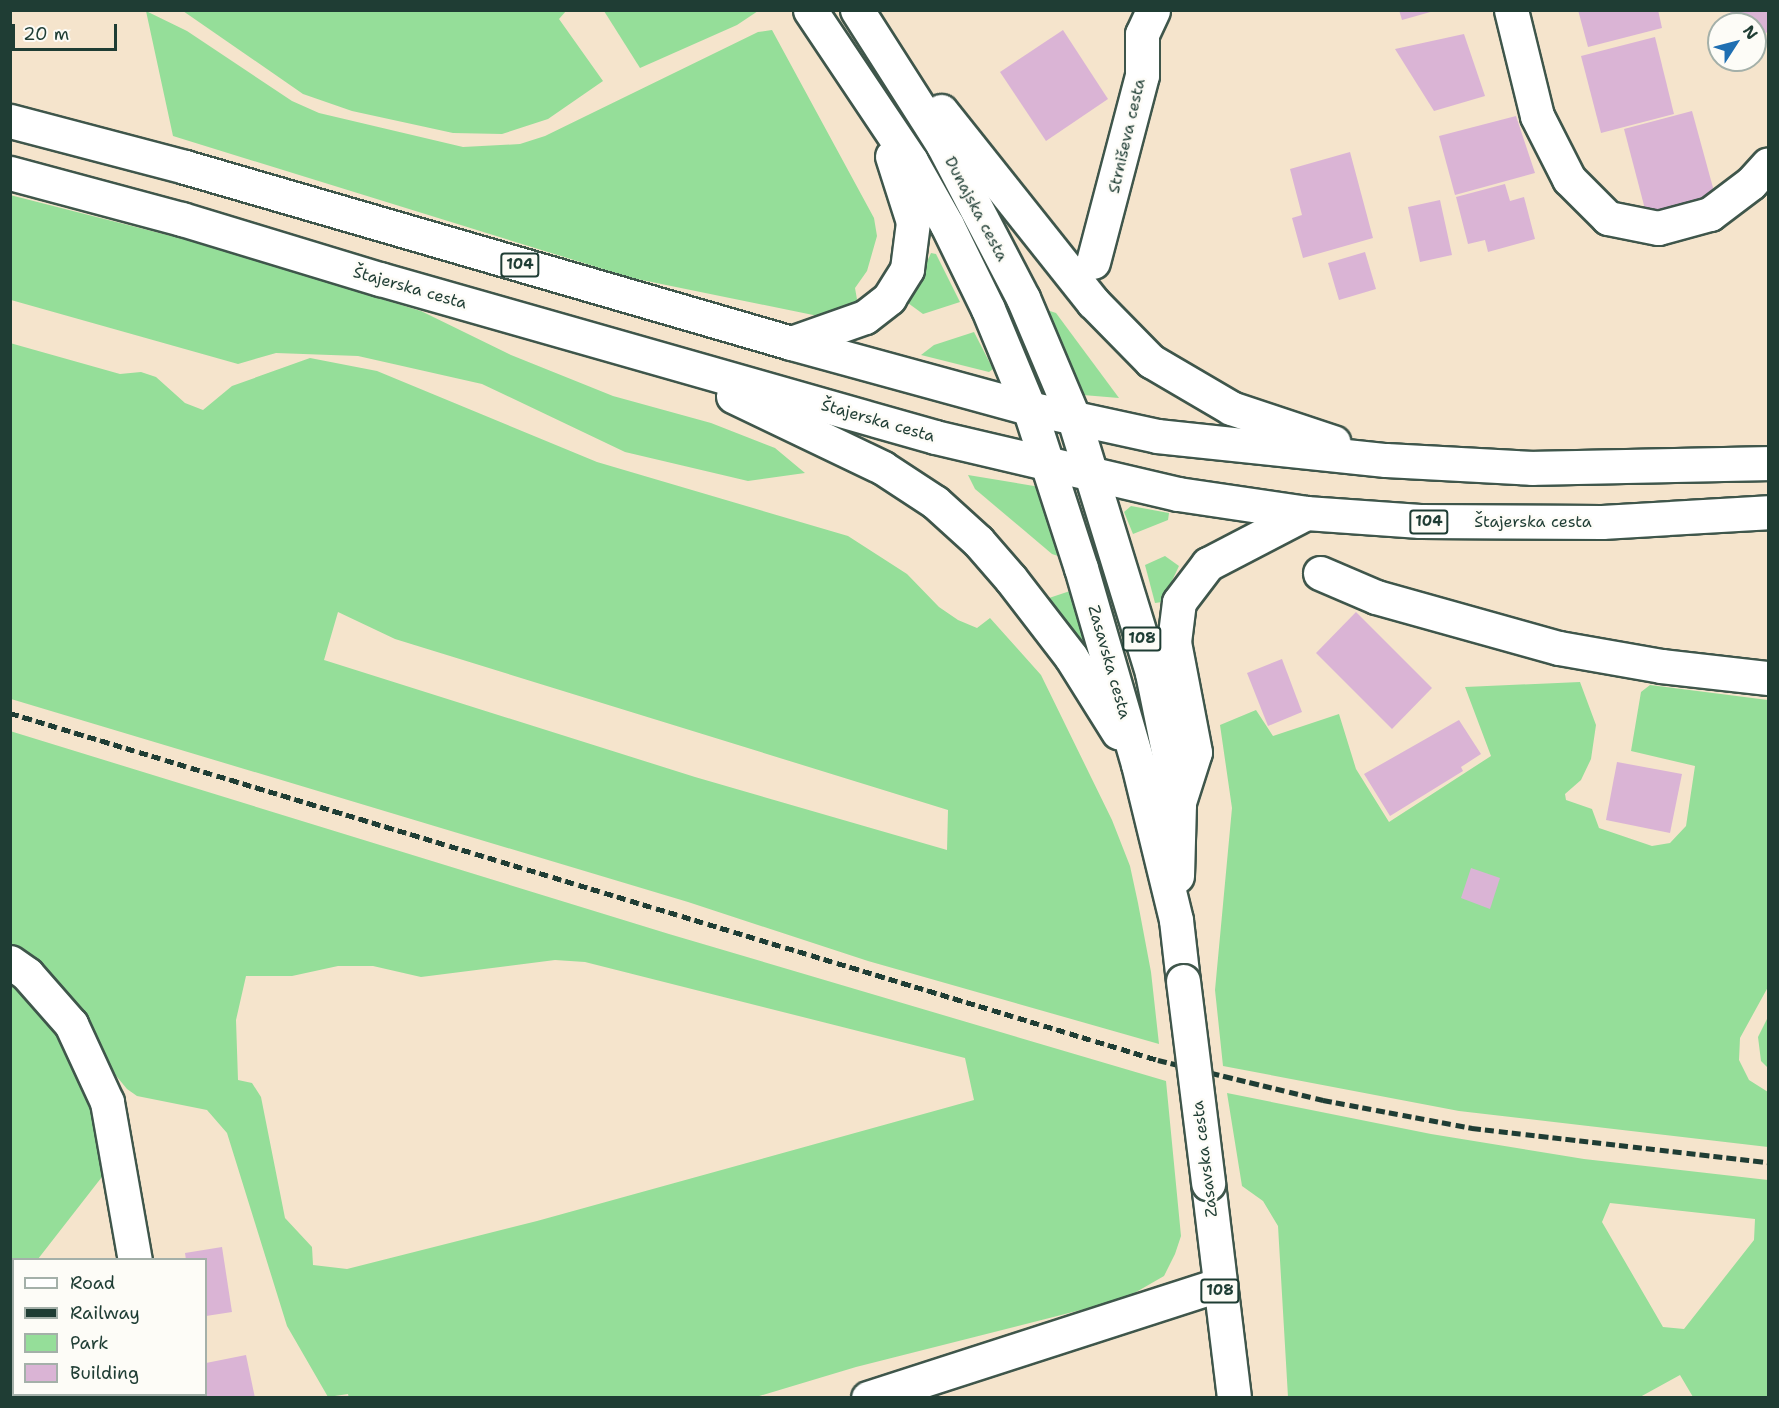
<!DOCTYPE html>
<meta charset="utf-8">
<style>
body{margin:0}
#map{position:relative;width:1779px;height:1408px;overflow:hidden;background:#f5e4cc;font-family:"Shantell Sans",sans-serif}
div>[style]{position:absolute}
.green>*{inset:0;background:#95de99}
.building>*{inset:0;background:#dab4d5}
.roads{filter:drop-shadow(2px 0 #3f564b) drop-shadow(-2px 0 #3f564b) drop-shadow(0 2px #3f564b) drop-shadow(0 -2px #3f564b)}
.minor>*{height:33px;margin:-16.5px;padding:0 16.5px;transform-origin:16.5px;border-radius:16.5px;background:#fff}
.major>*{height:33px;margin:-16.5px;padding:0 16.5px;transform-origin:16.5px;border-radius:16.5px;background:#fff}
.rail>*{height:4.5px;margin-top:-2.25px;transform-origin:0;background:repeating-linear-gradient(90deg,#1f3d34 0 9px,transparent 0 13.5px)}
.bridges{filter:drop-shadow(2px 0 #3f564b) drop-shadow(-2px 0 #3f564b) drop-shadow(0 2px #3f564b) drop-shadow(0 -2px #3f564b)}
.major-bridge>*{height:33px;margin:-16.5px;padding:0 16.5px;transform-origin:16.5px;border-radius:16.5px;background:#fff}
span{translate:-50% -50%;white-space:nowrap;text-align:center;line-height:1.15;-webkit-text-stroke:5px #fdfcf7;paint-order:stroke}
.shield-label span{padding:2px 4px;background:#fdfcf7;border:2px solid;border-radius:4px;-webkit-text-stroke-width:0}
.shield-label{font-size:15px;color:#1f3d34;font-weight:700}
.street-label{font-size:16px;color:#1f3d34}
.frame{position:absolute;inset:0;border:12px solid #1f3d34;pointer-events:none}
.legend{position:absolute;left:12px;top:1258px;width:195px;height:138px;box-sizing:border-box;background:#fdfcf7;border:2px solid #a4b0a9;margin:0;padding:8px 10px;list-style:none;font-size:18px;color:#1f3d34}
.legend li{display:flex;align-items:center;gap:12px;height:30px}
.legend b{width:30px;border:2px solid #a4b0a9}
.north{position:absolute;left:1707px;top:12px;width:60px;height:60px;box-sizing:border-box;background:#fdfcf7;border:2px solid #a4b0a9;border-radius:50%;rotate:54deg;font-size:16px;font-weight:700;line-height:24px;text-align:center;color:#1f3d34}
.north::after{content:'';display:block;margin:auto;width:21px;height:27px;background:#1f6fb2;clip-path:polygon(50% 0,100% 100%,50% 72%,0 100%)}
.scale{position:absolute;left:12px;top:24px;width:105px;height:27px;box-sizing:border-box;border:3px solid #1f3d34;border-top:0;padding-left:8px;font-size:18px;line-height:21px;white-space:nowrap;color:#1f3d34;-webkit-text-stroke:4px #fdfcf7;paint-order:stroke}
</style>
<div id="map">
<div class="green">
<div style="clip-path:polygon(146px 11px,187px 31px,292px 101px,319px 113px,463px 147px,520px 144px,545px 136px,758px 32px,772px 30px,874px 218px,877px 236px,867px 271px,855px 288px,858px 305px,818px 316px,632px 278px,173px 136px)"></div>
<div style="clip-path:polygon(183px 11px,566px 11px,559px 19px,603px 81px,548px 119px,502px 134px,453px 133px,352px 111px,303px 94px)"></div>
<div style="clip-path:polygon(604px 11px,758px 11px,737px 25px,640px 68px)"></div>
<div style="clip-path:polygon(10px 195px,183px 239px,421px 311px,511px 355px,613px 396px,711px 423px,775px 448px,805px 473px,748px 481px,625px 452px,482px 384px,358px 356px,276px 353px,238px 364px,11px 300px)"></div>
<div style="clip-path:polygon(931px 253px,936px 254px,960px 302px,923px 314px,908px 303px)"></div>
<div style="clip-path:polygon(1044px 309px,1056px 313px,1119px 398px,1083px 395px)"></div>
<div style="clip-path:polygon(974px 332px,993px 369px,989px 372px,921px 355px,934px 345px)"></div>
<div style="clip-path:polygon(evenodd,10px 343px,120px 374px,141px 372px,156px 377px,185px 403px,203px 410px,232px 386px,310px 358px,377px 371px,597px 462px,848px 536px,907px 574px,939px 607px,958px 620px,977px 628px,990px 618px,1041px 675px,1112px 820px,1130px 866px,1138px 903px,1151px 972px,1159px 1044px,868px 961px,688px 902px,11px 699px,10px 343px,338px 612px,395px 639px,948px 810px,947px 850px,695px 777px,324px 660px,338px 612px)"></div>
<div style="clip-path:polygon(968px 475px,1040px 487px,1061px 557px,1052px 554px,975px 489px)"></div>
<div style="clip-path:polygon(1131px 506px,1169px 513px,1168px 520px,1133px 534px,1124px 512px)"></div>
<div style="clip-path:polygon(1165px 556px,1179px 566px,1162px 602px,1155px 603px,1145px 565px)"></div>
<div style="clip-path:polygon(1073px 590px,1092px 652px,1083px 656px,1046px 599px)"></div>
<div style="clip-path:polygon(1580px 682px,1596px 725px,1591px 759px,1581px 780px,1565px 794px,1566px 800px,1592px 809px,1599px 828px,1652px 846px,1670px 843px,1686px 826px,1695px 766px,1631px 751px,1641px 692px,1650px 685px,1768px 700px,1768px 987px,1740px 1038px,1739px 1060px,1749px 1080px,1768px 1092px,1768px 1147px,1459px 1111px,1223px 1066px,1215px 990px,1232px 808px,1220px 725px,1256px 710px,1273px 736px,1339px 714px,1356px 769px,1389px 822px,1491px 756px,1465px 687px)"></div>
<div style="clip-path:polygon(evenodd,10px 731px,669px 934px,1166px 1081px,1181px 1236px,1175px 1254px,1164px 1276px,1124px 1299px,856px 1367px,756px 1397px,349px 1398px,348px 1394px,328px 1397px,287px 1326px,227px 1133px,207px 1110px,137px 1096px,127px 1089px,11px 949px,10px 731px,555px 960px,585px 962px,965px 1058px,974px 1100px,537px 1221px,347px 1269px,313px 1265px,312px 1247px,285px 1218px,261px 1097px,252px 1083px,238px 1080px,236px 1020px,246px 976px,292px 976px,338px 966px,373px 966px,421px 977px,555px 960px)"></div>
<div style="clip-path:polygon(11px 975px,77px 1053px,112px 1164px,38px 1259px,14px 1260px,11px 1295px)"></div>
<div style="clip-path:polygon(1768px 1017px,1768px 1068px,1761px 1061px,1758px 1037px)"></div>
<div style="clip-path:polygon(evenodd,1227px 1093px,1431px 1134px,1584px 1159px,1768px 1180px,1768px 1397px,1693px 1397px,1680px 1375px,1640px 1397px,1288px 1397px,1278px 1226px,1263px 1201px,1242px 1186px,1227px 1093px,1610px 1203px,1755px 1219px,1754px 1240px,1684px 1329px,1663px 1327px,1602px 1222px,1610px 1203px)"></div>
</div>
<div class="building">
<div style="clip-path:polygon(1399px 10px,1434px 10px,1434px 11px,1402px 20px)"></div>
<div style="clip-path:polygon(1578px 10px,1658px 10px,1662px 28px,1588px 47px)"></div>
<div style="clip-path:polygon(1728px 10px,1768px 10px,1768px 31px,1757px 42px,1755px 24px,1741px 24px)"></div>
<div style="clip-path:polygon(1063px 30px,1108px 99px,1046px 141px,1000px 72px)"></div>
<div style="clip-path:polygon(1464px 34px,1485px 96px,1434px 111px,1395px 49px)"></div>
<div style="clip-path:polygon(1655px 37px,1674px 114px,1601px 133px,1581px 56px)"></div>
<div style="clip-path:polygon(1692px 111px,1715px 195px,1646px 213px,1624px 129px)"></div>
<div style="clip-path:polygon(1516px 116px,1535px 173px,1455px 195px,1439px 136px)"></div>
<div style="clip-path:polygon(1350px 152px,1373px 238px,1303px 258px,1292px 218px,1302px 215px,1290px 169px)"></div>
<div style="clip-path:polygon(1505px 184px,1510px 201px,1524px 197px,1535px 239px,1488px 252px,1485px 240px,1468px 244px,1456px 197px)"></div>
<div style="clip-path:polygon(1440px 200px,1452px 255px,1420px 262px,1408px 207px)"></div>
<div style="clip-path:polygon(1365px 252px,1376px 289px,1339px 300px,1328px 263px)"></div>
<div style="clip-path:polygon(1356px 612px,1432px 688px,1392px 729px,1316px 653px)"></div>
<div style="clip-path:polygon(1282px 659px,1302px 712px,1268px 726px,1247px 673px)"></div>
<div style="clip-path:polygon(1459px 720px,1481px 754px,1461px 767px,1463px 771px,1390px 816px,1364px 774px)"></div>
<div style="clip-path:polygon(1617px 762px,1682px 774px,1670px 833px,1606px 820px)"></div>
<div style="clip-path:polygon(1471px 868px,1500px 878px,1490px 909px,1461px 898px)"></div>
<div style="clip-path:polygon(222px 1247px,232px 1312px,206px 1316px,206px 1260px,186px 1260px,185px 1253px)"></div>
<div style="clip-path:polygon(246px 1355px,255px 1398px,176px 1398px,176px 1394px,206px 1394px,206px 1363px)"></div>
</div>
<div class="roads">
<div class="minor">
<div style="left:1511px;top:10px;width:109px;rotate:76.2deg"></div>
<div style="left:1537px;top:116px;width:71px;rotate:63.1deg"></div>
<div style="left:1569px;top:179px;width:55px;rotate:45deg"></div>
<div style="left:1608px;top:218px;width:51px;rotate:11.3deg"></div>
<div style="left:1658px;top:228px;width:54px;rotate:-15.1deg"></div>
<div style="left:1710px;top:214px;width:51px;rotate:-37.1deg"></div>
<div style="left:1751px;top:183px;width:25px;rotate:-48deg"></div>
<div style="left:1093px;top:262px;width:193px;rotate:-75.3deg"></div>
<div style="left:1142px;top:75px;width:41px;rotate:-90deg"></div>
<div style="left:1142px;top:34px;width:26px;rotate:-65deg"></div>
<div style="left:1320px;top:573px;width:61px;rotate:23.2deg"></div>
<div style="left:1376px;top:597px;width:190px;rotate:15.6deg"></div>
<div style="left:1559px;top:648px;width:104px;rotate:10deg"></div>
<div style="left:1661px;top:666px;width:108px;rotate:6.4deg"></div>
<div style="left:10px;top:962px;width:21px;rotate:35deg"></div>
<div style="left:27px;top:974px;width:67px;rotate:48.7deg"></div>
<div style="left:71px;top:1024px;width:86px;rotate:65.2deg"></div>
<div style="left:107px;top:1102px;width:160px;rotate:80deg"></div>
<div style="left:152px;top:1394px;width:4px;rotate:90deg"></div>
<div style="left:868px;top:1398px;width:370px;rotate:-17.9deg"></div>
</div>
<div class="major">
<div style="left:810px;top:10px;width:182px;rotate:56.2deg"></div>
<div style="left:911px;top:161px;width:73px;rotate:60.6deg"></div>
<div style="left:947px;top:225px;width:93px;rotate:64deg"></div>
<div style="left:988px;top:309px;width:107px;rotate:67.5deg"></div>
<div style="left:1029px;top:408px;width:168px;rotate:72deg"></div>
<div style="left:1081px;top:568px;width:204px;rotate:73.8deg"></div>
<div style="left:1138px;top:764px;width:161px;rotate:76.3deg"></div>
<div style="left:1176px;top:920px;width:61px;rotate:83.5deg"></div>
<div style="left:857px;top:10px;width:160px;rotate:57.5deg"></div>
<div style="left:943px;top:145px;width:173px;rotate:62.4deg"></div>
<div style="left:1023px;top:298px;width:131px;rotate:67.1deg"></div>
<div style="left:1074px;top:419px;width:266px;rotate:72.9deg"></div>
<div style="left:1152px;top:673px;width:134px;rotate:78.4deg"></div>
<div style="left:1179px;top:804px;width:72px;rotate:91.6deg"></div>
<div style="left:941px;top:111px;width:244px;rotate:51.5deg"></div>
<div style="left:1093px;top:302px;width:83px;rotate:45.5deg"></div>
<div style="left:1151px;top:361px;width:93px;rotate:30.4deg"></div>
<div style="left:1231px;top:408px;width:108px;rotate:18.4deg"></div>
<div style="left:10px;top:121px;width:181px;rotate:14.7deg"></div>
<div style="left:185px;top:167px;width:631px;rotate:16.19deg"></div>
<div style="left:791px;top:343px;width:247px;rotate:15.3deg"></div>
<div style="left:1029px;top:408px;width:131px;rotate:12.3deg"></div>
<div style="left:1157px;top:436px;width:230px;rotate:6deg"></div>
<div style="left:1386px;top:460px;width:146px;rotate:3.1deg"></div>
<div style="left:1532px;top:468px;width:236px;rotate:-1.2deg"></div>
<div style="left:10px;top:173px;width:178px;rotate:15deg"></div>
<div style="left:182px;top:219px;width:207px;rotate:16.9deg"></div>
<div style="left:380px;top:279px;width:577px;rotate:15.89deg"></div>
<div style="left:935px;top:437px;width:250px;rotate:13.2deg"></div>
<div style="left:1178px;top:494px;width:129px;rotate:8.4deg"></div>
<div style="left:1306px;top:513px;width:114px;rotate:4deg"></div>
<div style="left:1420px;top:521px;width:182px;rotate:0.3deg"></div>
<div style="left:1602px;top:522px;width:166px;rotate:-3.4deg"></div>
<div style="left:791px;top:343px;width:78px;rotate:-19.4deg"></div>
<div style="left:865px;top:317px;width:31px;rotate:-38deg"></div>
<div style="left:889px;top:298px;width:34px;rotate:-58deg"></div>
<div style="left:907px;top:269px;width:47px;rotate:-82.7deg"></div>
<div style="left:913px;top:222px;width:69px;rotate:-107.7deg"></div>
<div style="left:733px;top:396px;width:166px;rotate:25.6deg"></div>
<div style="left:883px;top:468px;width:62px;rotate:33.2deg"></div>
<div style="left:935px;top:502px;width:58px;rotate:42.2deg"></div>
<div style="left:978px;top:541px;width:50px;rotate:49deg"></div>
<div style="left:1011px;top:579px;width:98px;rotate:52.4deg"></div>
<div style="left:1071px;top:657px;width:89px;rotate:57.9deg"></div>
<div style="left:1180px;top:799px;width:49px;rotate:-72.3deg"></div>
<div style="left:1195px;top:752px;width:112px;rotate:-100.8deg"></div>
<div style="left:1174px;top:642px;width:40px;rotate:-82.9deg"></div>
<div style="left:1179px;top:602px;width:48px;rotate:-52.7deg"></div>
<div style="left:1208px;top:564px;width:110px;rotate:-27.5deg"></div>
<div style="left:1208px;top:1183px;width:217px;rotate:83.1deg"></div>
</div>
</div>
<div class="rail">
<div style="left:10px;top:713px;width:1199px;rotate:16.82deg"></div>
<div style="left:1158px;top:1060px;width:170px;rotate:13.6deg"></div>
<div style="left:1323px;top:1100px;width:152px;rotate:10.6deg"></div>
<div style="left:1472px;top:1128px;width:298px;rotate:6.6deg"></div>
</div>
<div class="bridges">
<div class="major-bridge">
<div style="left:1183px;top:981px;width:204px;rotate:82.9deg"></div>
</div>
</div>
<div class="shield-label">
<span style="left:520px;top:265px">104</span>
<span style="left:1429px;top:522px">104</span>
<span style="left:1142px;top:639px">108</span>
<span style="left:1220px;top:1291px">108</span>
</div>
<div class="street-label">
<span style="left:1127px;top:136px;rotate:-77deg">Strniševa cesta</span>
<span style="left:976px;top:209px;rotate:62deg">Dunajska cesta</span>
<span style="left:410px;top:288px;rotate:16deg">Štajerska cesta</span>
<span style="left:878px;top:421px;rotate:16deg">Štajerska cesta</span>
<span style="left:1533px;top:522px">Štajerska cesta</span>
<span style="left:1109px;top:662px;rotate:74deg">Zasavska cesta</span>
<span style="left:1205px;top:1159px;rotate:-97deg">Zasavska cesta</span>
</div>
<div class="frame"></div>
<ul class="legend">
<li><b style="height:8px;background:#fff"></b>Road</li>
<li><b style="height:8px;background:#1f3d34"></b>Railway</li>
<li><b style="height:16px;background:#95de99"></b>Park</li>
<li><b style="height:16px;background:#dab4d5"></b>Building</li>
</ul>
<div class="north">N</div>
<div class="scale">20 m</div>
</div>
